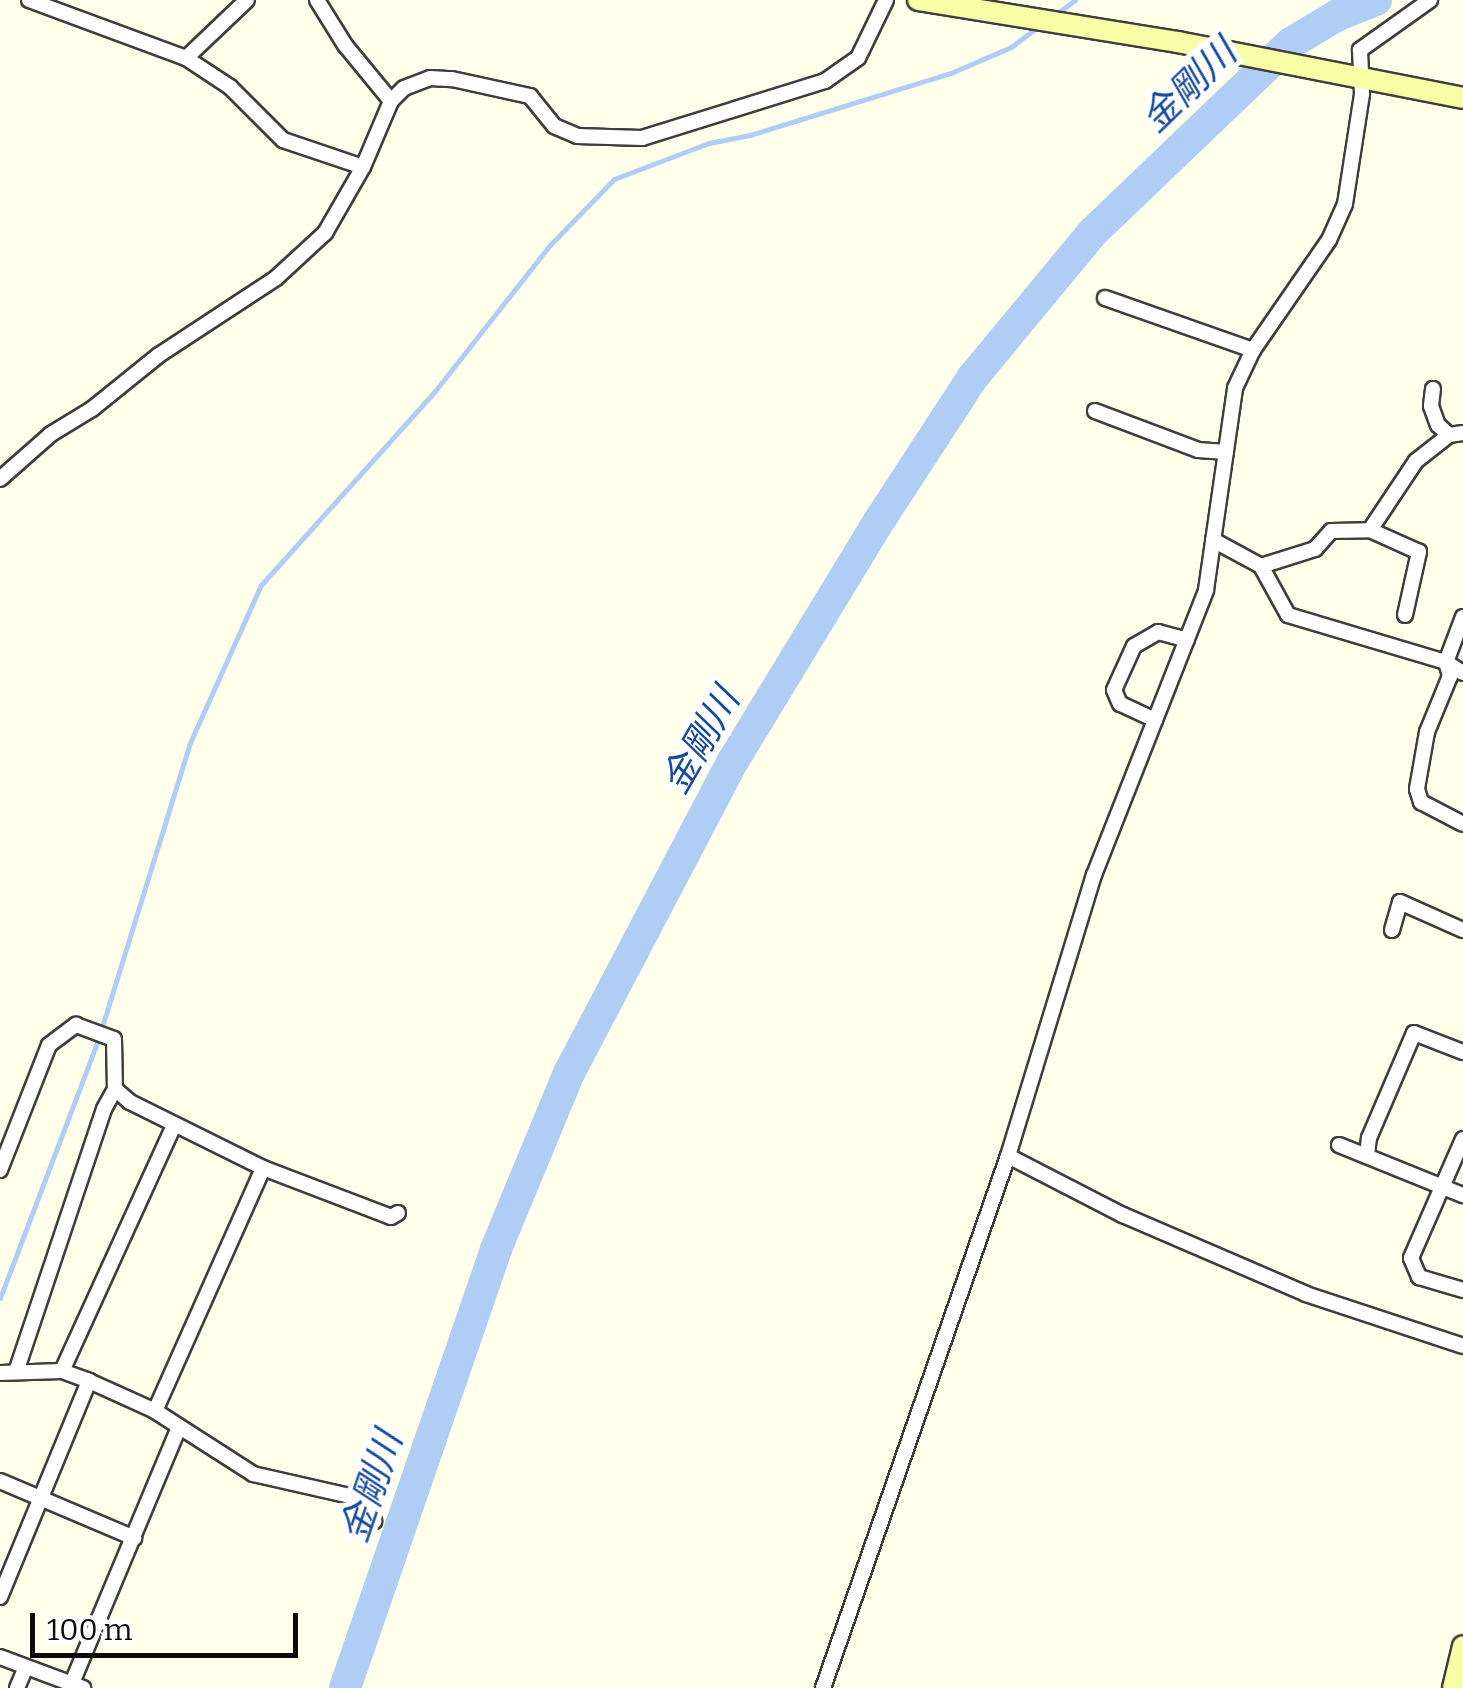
<!DOCTYPE html>
<meta charset="utf-8">
<style>
body{margin:0}
#map{position:relative;width:1463px;height:1688px;overflow:hidden;background:#ffffea;font-family:Bitter,"Noto Sans JP",serif}
div>[style]{position:absolute}
.stream>*{height:5px;margin:-2.5px;padding:0 2.5px;transform-origin:2.5px;border-radius:2.5px;background:#b0cef5}
.river>*{height:32px;margin:-16px;padding:0 16px;transform-origin:16px;border-radius:16px;background:#b0cef5}
.roads{filter:drop-shadow(2px 0 #3e3e3e) drop-shadow(-2px 0 #3e3e3e) drop-shadow(0 2px #3e3e3e) drop-shadow(0 -2px #3e3e3e)}
.street>*{height:14px;margin:-7px;padding:0 7px;transform-origin:7px;border-radius:7px;background:#fff}
.secondary>*{height:20px;margin:-10px;padding:0 10px;transform-origin:10px;border-radius:10px;background:#f7fea6}
span{translate:-50% -50%;white-space:nowrap;text-align:center;line-height:1.15;-webkit-text-stroke:10px #fff;paint-order:stroke}
.water-label{font-size:38px;color:#17499b;font-style:italic}
.scale{position:absolute;left:30px;top:1613px;width:268px;height:45px;box-sizing:border-box;border:5px solid #0b0b0b;border-top:0;padding-left:12px;font-size:30px;line-height:35px;white-space:nowrap;color:#0b0b0b;-webkit-text-stroke:8px #fff;paint-order:stroke}
</style>
<div id="map">
<div class="stream">
<div style="left:1055px;top:15px;width:25px;rotate:-37deg"></div>
<div style="left:0;top:1298px;width:273px;rotate:-69.2deg"></div>
<div style="left:97px;top:1043px;width:312px;rotate:-72.8deg"></div>
<div style="left:189px;top:745px;width:175px;rotate:-65.8deg"></div>
<div style="left:261px;top:585px;width:261px;rotate:-48.1deg"></div>
<div style="left:435px;top:391px;width:186px;rotate:-51.8deg"></div>
<div style="left:550px;top:245px;width:92px;rotate:-45.9deg"></div>
<div style="left:614px;top:179px;width:102px;rotate:-20.8deg"></div>
<div style="left:709px;top:143px;width:42px;rotate:-11deg"></div>
<div style="left:750px;top:135px;width:213px;rotate:-17.2deg"></div>
<div style="left:953px;top:72px;width:63px;rotate:-23.3deg"></div>
<div style="left:1011px;top:47px;width:34px;rotate:-37deg"></div>
</div>
<div class="river">
<div style="left:345px;top:1688px;width:464px;rotate:-71deg"></div>
<div style="left:496px;top:1249px;width:191px;rotate:-67.5deg"></div>
<div style="left:569px;top:1073px;width:352px;rotate:-62.3deg"></div>
<div style="left:733px;top:761px;width:285px;rotate:-58.7deg"></div>
<div style="left:881px;top:518px;width:168px;rotate:-56.9deg"></div>
<div style="left:973px;top:377px;width:187px;rotate:-50.4deg"></div>
<div style="left:1092px;top:233px;width:275px;rotate:-43.7deg"></div>
<div style="left:1291px;top:43px;width:55px;rotate:-30.8deg"></div>
<div style="left:1338px;top:15px;width:41px;rotate:-21.5deg"></div>
</div>
<div class="roads">
<div class="street">
<div style="left:29px;top:0;width:167px;rotate:20.3deg"></div>
<div style="left:186px;top:58px;width:53px;rotate:33.4deg"></div>
<div style="left:230px;top:87px;width:75px;rotate:45deg"></div>
<div style="left:283px;top:140px;width:84px;rotate:18.6deg"></div>
<div style="left:186px;top:58px;width:84px;rotate:-43.6deg"></div>
<div style="left:391px;top:101px;width:18px;rotate:-45deg"></div>
<div style="left:404px;top:88px;width:28px;rotate:-21deg"></div>
<div style="left:430px;top:78px;width:22px;rotate:3deg"></div>
<div style="left:452px;top:79px;width:80px;rotate:12.3deg"></div>
<div style="left:530px;top:96px;width:38px;rotate:51deg"></div>
<div style="left:554px;top:126px;width:25px;rotate:23deg"></div>
<div style="left:577px;top:136px;width:65px;rotate:1.8deg"></div>
<div style="left:642px;top:138px;width:192px;rotate:-17.3deg"></div>
<div style="left:825px;top:81px;width:40px;rotate:-34.9deg"></div>
<div style="left:858px;top:58px;width:64px;rotate:-64.2deg"></div>
<div style="left:1105px;top:298px;width:157px;rotate:19.4deg"></div>
<div style="left:1433px;top:389px;width:17px;rotate:97deg"></div>
<div style="left:1431px;top:406px;width:20px;rotate:70deg"></div>
<div style="left:1438px;top:425px;width:15px;rotate:42deg"></div>
<div style="left:1095px;top:411px;width:110px;rotate:20.7deg"></div>
<div style="left:1198px;top:450px;width:28px;rotate:4deg"></div>
<div style="left:0;top:479px;width:68px;rotate:-41.4deg"></div>
<div style="left:51px;top:434px;width:48px;rotate:-31.4deg"></div>
<div style="left:92px;top:409px;width:86px;rotate:-38.9deg"></div>
<div style="left:159px;top:355px;width:140px;rotate:-33.3deg"></div>
<div style="left:276px;top:278px;width:67px;rotate:-42.6deg"></div>
<div style="left:325px;top:233px;width:76px;rotate:-60.1deg"></div>
<div style="left:363px;top:167px;width:72px;rotate:-67deg"></div>
<div style="left:391px;top:101px;width:72px;rotate:-129.4deg"></div>
<div style="left:345px;top:45px;width:53px;rotate:-121.9deg"></div>
<div style="left:1213px;top:540px;width:55px;rotate:28.4deg"></div>
<div style="left:1261px;top:566px;width:56px;rotate:61.1deg"></div>
<div style="left:1288px;top:615px;width:165px;rotate:16.6deg"></div>
<div style="left:1446px;top:662px;width:20px;rotate:33deg"></div>
<div style="left:1261px;top:566px;width:57px;rotate:-17.5deg"></div>
<div style="left:1315px;top:549px;width:24px;rotate:-48deg"></div>
<div style="left:1331px;top:531px;width:39px;rotate:-1deg"></div>
<div style="left:1405px;top:615px;width:65px;rotate:-77.5deg"></div>
<div style="left:1419px;top:552px;width:54px;rotate:-155.8deg"></div>
<div style="left:1370px;top:530px;width:83px;rotate:-56.3deg"></div>
<div style="left:1416px;top:461px;width:42px;rotate:-38.2deg"></div>
<div style="left:1449px;top:435px;width:14px;rotate:-8deg"></div>
<div style="left:1463px;top:617px;width:48px;rotate:110.7deg"></div>
<div style="left:1446px;top:662px;width:15px;rotate:74deg"></div>
<div style="left:1450px;top:676px;width:61px;rotate:112.3deg"></div>
<div style="left:1427px;top:732px;width:58px;rotate:100deg"></div>
<div style="left:1417px;top:789px;width:14px;rotate:73deg"></div>
<div style="left:1421px;top:802px;width:47px;rotate:27.6deg"></div>
<div style="left:1155px;top:720px;width:38px;rotate:-155deg"></div>
<div style="left:1120px;top:704px;width:15px;rotate:-113deg"></div>
<div style="left:1114px;top:690px;width:48px;rotate:-65.6deg"></div>
<div style="left:1134px;top:646px;width:28px;rotate:-30deg"></div>
<div style="left:1158px;top:632px;width:30px;rotate:15deg"></div>
<div style="left:1392px;top:930px;width:29px;rotate:-74deg"></div>
<div style="left:1400px;top:902px;width:69px;rotate:24deg"></div>
<div style="left:1463px;top:1139px;width:130px;rotate:113.6deg"></div>
<div style="left:1411px;top:1258px;width:21px;rotate:67deg"></div>
<div style="left:1419px;top:1277px;width:46px;rotate:16.5deg"></div>
<div style="left:1339px;top:1145px;width:134px;rotate:22deg"></div>
<div style="left:1008px;top:1156px;width:129px;rotate:27.2deg"></div>
<div style="left:1123px;top:1215px;width:199px;rotate:23.3deg"></div>
<div style="left:1306px;top:1294px;width:165px;rotate:18.3deg"></div>
<div style="left:1367px;top:1156px;width:18px;rotate:-84deg"></div>
<div style="left:1369px;top:1138px;width:114px;rotate:-66.8deg"></div>
<div style="left:1414px;top:1033px;width:53px;rotate:21.2deg"></div>
<div style="left:0;top:1170px;width:134px;rotate:-68.6deg"></div>
<div style="left:49px;top:1045px;width:34px;rotate:-37deg"></div>
<div style="left:76px;top:1025px;width:40px;rotate:20.2deg"></div>
<div style="left:114px;top:1039px;width:50px;rotate:88.9deg"></div>
<div style="left:115px;top:1089px;width:20px;rotate:41deg"></div>
<div style="left:130px;top:1102px;width:148px;rotate:26.4deg"></div>
<div style="left:263px;top:1168px;width:137px;rotate:20.9deg"></div>
<div style="left:391px;top:1217px;width:8px;rotate:-30deg"></div>
<div style="left:17px;top:1369px;width:274px;rotate:-71.5deg"></div>
<div style="left:104px;top:1109px;width:23px;rotate:-61deg"></div>
<div style="left:62px;top:1371px;width:270px;rotate:-65.5deg"></div>
<div style="left:0;top:1373px;width:62px;rotate:-1.8deg"></div>
<div style="left:62px;top:1371px;width:29px;rotate:20deg"></div>
<div style="left:89px;top:1381px;width:72px;rotate:24.4deg"></div>
<div style="left:155px;top:1411px;width:117px;rotate:32.7deg"></div>
<div style="left:253px;top:1474px;width:113px;rotate:12.8deg"></div>
<div style="left:363px;top:1499px;width:25px;rotate:63deg"></div>
<div style="left:155px;top:1411px;width:266px;rotate:-66deg"></div>
<div style="left:0;top:1481px;width:146px;rotate:23deg"></div>
<div style="left:0;top:1597px;width:234px;rotate:-67.6deg"></div>
<div style="left:0;top:1657px;width:89px;rotate:20.5deg"></div>
<div style="left:72px;top:1683px;width:277px;rotate:-67.3deg"></div>
<div style="left:17px;top:1688px;width:21px;rotate:-67deg"></div>
<div style="left:823px;top:1688px;width:563px;rotate:-70.83deg"></div>
<div style="left:1008px;top:1156px;width:294px;rotate:-73deg"></div>
<div style="left:1094px;top:875px;width:306px;rotate:-68.5deg"></div>
<div style="left:1206px;top:590px;width:204px;rotate:-81.8deg"></div>
<div style="left:1235px;top:388px;width:42px;rotate:-64.7deg"></div>
<div style="left:1253px;top:350px;width:134px;rotate:-55.4deg"></div>
<div style="left:1329px;top:240px;width:39px;rotate:-66deg"></div>
<div style="left:1345px;top:204px;width:111px;rotate:-81.2deg"></div>
<div style="left:1362px;top:94px;width:44px;rotate:-92.6deg"></div>
<div style="left:1360px;top:50px;width:86px;rotate:-35.5deg"></div>
</div>
<div class="secondary">
<div style="left:918px;top:0;width:263px;rotate:9.2deg"></div>
<div style="left:1178px;top:42px;width:290px;rotate:11.1deg"></div>
<div style="left:1453px;top:1688px;width:43px;rotate:-76.6deg"></div>
</div>
</div>
<div class="water-label">
<span style="left:1189px;top:86px;rotate:-44deg">金剛川</span>
<span style="left:701px;top:741px;rotate:-60deg">金剛川</span>
<span style="left:372px;top:1487px;rotate:-71deg">金剛川</span>
</div>
<div class="scale">100 m</div>
</div>
